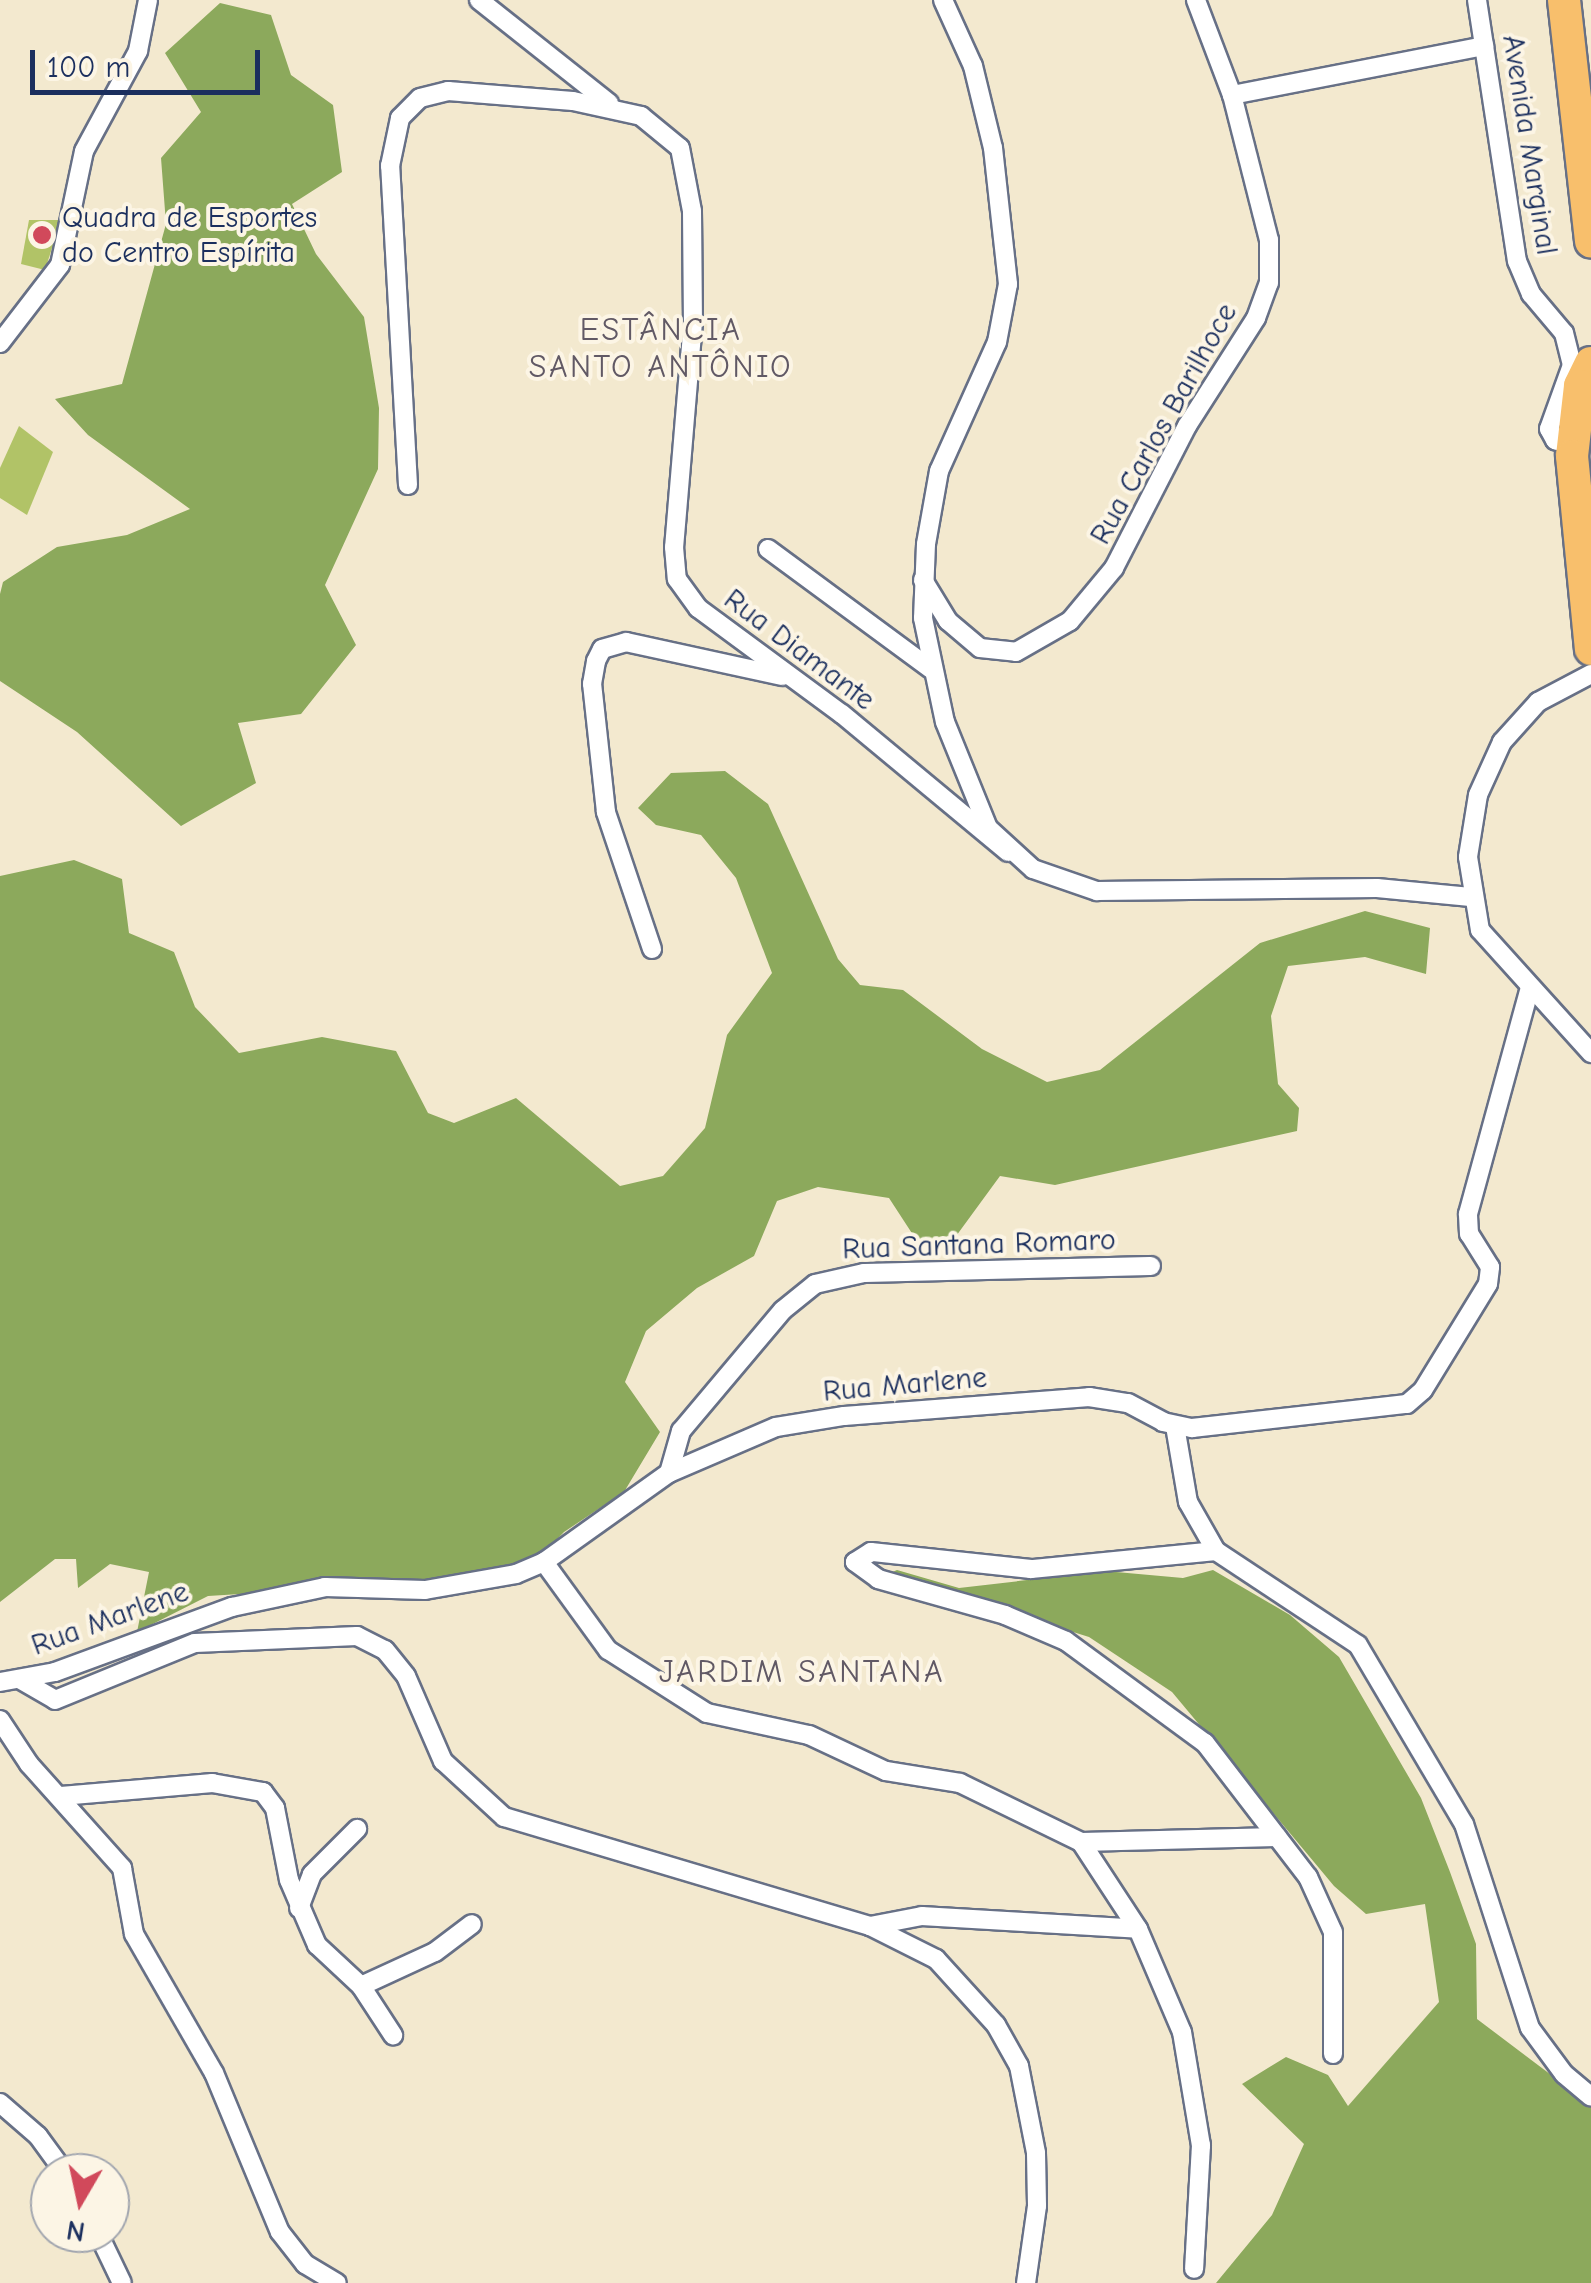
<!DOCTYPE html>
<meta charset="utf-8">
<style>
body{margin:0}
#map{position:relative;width:1591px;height:2283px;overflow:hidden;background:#f3e9cf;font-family:"Comic Neue",sans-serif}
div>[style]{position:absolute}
.green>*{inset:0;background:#b1c367}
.forest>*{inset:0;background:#8ca95c}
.roads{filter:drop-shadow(2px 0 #677086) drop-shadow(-2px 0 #677086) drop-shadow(0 2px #677086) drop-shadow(0 -2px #677086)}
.minor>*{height:18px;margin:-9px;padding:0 9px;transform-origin:9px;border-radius:9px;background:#fff}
.motorway>*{height:32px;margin:-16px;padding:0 16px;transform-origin:16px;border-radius:16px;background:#f8bf6c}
.dots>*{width:28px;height:28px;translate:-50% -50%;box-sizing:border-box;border:5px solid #fcf5e5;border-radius:50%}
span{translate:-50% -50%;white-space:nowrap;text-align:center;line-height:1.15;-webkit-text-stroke:8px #fcf5e5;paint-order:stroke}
.street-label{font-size:30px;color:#1b2f5e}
.poi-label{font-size:30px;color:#1b2f5e}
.left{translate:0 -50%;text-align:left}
.neighbourhood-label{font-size:32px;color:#615965;letter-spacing:2.5px}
.north{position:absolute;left:30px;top:2153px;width:100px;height:100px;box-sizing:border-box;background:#fcf5e5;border:2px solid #a2a6af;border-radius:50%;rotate:189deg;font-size:28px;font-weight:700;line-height:40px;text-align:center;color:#1b2f5e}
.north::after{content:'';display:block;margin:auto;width:35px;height:45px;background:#d1495b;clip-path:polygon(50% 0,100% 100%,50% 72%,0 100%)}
.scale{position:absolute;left:30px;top:50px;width:230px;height:45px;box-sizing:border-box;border:5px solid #1b2f5e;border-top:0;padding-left:12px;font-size:30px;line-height:35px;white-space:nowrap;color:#1b2f5e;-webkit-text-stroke:8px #fcf5e5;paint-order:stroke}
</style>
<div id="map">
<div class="green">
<div style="clip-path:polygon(29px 220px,61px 220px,45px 270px,21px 264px)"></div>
<div style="clip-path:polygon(19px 426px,53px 452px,27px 515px,0 498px,0 468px)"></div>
</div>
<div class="forest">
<div style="clip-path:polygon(220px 3px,271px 15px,291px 75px,333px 105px,342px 172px,292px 204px,316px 254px,364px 317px,379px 408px,378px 469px,325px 585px,356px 645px,301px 714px,238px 723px,256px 783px,181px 826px,77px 732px,0 681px,0 594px,3px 582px,57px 547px,127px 535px,190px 509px,88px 435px,55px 399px,122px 384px,166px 224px,161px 158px,201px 112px,165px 53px)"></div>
<div style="clip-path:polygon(725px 771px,768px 804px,838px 959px,860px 985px,903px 990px,982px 1049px,1047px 1082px,1100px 1070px,1260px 943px,1365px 911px,1430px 928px,1426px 974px,1365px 957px,1288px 966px,1271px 1016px,1278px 1084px,1299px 1108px,1297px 1131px,1055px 1185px,1000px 1176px,951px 1243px,917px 1241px,889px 1198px,818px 1187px,777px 1201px,754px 1256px,697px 1288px,646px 1331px,625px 1382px,660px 1432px,624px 1492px,564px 1532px,538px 1559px,429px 1586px,318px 1580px,270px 1592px,208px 1596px,137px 1632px,149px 1572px,110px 1564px,78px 1588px,76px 1559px,55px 1559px,0 1602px,0 876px,74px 860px,122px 879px,129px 933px,174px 952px,195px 1007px,239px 1053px,322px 1037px,396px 1051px,428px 1113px,454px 1123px,516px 1098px,620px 1186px,663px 1176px,705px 1128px,727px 1035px,772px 973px,736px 878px,701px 835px,656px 825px,638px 808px,671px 773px)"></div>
<div style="clip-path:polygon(897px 1570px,959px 1588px,1105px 1571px,1183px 1578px,1213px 1570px,1290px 1615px,1339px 1657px,1421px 1798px,1450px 1872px,1476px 1944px,1477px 2019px,1591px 2105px,1591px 2283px,1216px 2283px,1272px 2215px,1304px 2144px,1242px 2084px,1286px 2057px,1328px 2075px,1348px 2106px,1439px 2002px,1425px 1904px,1366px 1914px,1334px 1886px,1172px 1692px,1089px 1637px,888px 1574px)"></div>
</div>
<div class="roads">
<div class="minor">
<div style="left:479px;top:0;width:166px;rotate:38.4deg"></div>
<div style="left:943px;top:0;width:72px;rotate:65.6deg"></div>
<div style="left:973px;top:66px;width:84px;rotate:76.3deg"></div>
<div style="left:993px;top:148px;width:137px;rotate:83.7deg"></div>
<div style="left:1008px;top:284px;width:59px;rotate:100.7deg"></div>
<div style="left:997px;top:342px;width:141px;rotate:114.2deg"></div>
<div style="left:939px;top:471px;width:74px;rotate:100.1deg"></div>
<div style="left:926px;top:544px;width:74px;rotate:92.3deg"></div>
<div style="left:923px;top:618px;width:106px;rotate:78.1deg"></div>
<div style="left:945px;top:722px;width:114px;rotate:67.9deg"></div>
<div style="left:988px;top:828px;width:61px;rotate:42.3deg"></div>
<div style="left:1033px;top:869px;width:68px;rotate:19deg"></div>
<div style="left:1097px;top:891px;width:280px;rotate:-0.6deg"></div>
<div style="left:1377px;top:888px;width:94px;rotate:5.5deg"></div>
<div style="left:1477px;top:0;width:264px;rotate:81.3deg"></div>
<div style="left:1517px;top:261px;width:36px;rotate:67deg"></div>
<div style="left:1531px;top:294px;width:51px;rotate:49.8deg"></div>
<div style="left:1564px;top:333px;width:33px;rotate:76deg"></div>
<div style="left:1572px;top:365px;width:68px;rotate:109.8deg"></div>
<div style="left:1549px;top:429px;width:13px;rotate:61deg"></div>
<div style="left:1555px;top:440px;width:18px;rotate:16deg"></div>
<div style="left:1232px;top:95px;width:257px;rotate:-11deg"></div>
<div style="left:0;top:343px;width:98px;rotate:-52.4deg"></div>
<div style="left:60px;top:265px;width:116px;rotate:-78.1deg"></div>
<div style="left:84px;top:151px;width:114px;rotate:-61.6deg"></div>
<div style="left:138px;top:51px;width:52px;rotate:-78.9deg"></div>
<div style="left:408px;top:485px;width:320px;rotate:-93.2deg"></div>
<div style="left:390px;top:166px;width:49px;rotate:-78.2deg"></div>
<div style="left:400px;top:118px;width:28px;rotate:-45deg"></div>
<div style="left:420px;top:98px;width:29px;rotate:-14deg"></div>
<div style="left:448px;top:91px;width:125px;rotate:4.6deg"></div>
<div style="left:573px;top:101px;width:70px;rotate:12.4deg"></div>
<div style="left:641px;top:116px;width:50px;rotate:39.4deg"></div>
<div style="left:680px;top:148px;width:64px;rotate:79.2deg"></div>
<div style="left:692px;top:211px;width:111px;rotate:89.5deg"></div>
<div style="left:693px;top:322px;width:226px;rotate:94.8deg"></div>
<div style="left:674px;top:547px;width:32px;rotate:85deg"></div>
<div style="left:677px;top:579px;width:36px;rotate:54deg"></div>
<div style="left:698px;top:608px;width:179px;rotate:36.4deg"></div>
<div style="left:842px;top:714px;width:216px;rotate:39.7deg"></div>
<div style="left:768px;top:549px;width:202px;rotate:36.4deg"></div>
<div style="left:923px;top:580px;width:48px;rotate:58.6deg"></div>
<div style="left:948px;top:621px;width:42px;rotate:40.2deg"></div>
<div style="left:980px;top:648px;width:36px;rotate:6deg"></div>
<div style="left:1016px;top:652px;width:62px;rotate:-29.9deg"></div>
<div style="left:1070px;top:621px;width:69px;rotate:-50.3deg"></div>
<div style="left:1114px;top:568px;width:160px;rotate:-62.8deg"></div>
<div style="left:1187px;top:426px;width:128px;rotate:-57.4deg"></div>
<div style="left:1256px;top:318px;width:37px;rotate:-70deg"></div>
<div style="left:1269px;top:283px;width:43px;rotate:-90deg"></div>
<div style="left:1269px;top:240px;width:150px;rotate:-104.3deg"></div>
<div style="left:1232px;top:95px;width:102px;rotate:-110.8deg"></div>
<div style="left:1591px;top:674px;width:60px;rotate:152.2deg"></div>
<div style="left:1538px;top:702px;width:54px;rotate:132deg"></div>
<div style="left:1502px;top:742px;width:58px;rotate:114.4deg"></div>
<div style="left:1478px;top:795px;width:63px;rotate:99.2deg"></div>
<div style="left:1468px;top:857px;width:74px;rotate:80.7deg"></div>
<div style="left:1480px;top:930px;width:166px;rotate:47.9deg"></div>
<div style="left:652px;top:949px;width:145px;rotate:-108.6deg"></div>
<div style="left:606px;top:812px;width:129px;rotate:-96.2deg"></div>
<div style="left:592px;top:684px;width:23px;rotate:-80deg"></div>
<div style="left:596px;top:661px;width:13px;rotate:-63deg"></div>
<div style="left:602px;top:649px;width:25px;rotate:-16deg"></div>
<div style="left:626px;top:642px;width:160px;rotate:12.3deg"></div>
<div style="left:1175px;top:1426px;width:77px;rotate:80.3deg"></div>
<div style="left:1188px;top:1502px;width:56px;rotate:60.3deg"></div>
<div style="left:1216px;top:1551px;width:170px;rotate:33.5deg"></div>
<div style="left:1358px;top:1645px;width:208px;rotate:59.4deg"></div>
<div style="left:1464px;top:1824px;width:214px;rotate:72.1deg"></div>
<div style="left:1530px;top:2028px;width:57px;rotate:53.5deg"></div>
<div style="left:1564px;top:2074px;width:35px;rotate:40deg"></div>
<div style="left:669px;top:1473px;width:44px;rotate:-74.1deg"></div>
<div style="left:681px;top:1431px;width:158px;rotate:-49.9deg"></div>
<div style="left:783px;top:1310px;width:41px;rotate:-39.1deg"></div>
<div style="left:815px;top:1284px;width:50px;rotate:-12.7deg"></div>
<div style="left:864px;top:1273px;width:287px;rotate:-1.4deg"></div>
<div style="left:1216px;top:1551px;width:186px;rotate:174.4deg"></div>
<div style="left:1031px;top:1569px;width:161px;rotate:-173.9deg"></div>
<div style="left:871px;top:1552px;width:19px;rotate:148deg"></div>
<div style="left:855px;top:1562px;width:29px;rotate:36deg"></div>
<div style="left:878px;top:1579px;width:132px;rotate:15.8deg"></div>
<div style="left:1005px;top:1615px;width:66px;rotate:23.1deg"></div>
<div style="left:1066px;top:1641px;width:172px;rotate:36.3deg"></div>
<div style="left:1205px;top:1743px;width:169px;rotate:52.5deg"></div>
<div style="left:1308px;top:1877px;width:60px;rotate:65.6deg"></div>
<div style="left:1333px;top:1932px;width:122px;rotate:90deg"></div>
<div style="left:544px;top:1562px;width:109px;rotate:54deg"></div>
<div style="left:608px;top:1650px;width:117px;rotate:32.5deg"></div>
<div style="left:707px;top:1713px;width:104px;rotate:12.2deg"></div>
<div style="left:809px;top:1735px;width:85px;rotate:25.1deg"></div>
<div style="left:886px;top:1771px;width:75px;rotate:9.2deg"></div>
<div style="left:960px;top:1783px;width:135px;rotate:26deg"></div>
<div style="left:1081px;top:1842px;width:104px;rotate:56.8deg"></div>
<div style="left:1138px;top:1929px;width:112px;rotate:66.9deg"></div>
<div style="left:1182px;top:2032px;width:115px;rotate:80.5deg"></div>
<div style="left:1201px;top:2145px;width:124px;rotate:93.2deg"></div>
<div style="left:21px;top:1680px;width:39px;rotate:30deg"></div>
<div style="left:55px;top:1700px;width:151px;rotate:-22.2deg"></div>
<div style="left:195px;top:1643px;width:162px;rotate:-2.5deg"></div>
<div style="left:357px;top:1636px;width:31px;rotate:27deg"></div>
<div style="left:385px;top:1650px;width:33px;rotate:51deg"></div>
<div style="left:406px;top:1676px;width:93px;rotate:66.5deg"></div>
<div style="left:443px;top:1761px;width:83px;rotate:42.6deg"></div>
<div style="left:504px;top:1817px;width:382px;rotate:16.6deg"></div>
<div style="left:870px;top:1926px;width:74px;rotate:26.6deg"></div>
<div style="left:936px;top:1959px;width:89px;rotate:47.7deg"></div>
<div style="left:996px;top:2025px;width:47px;rotate:60.7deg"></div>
<div style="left:1019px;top:2066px;width:89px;rotate:78.9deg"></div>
<div style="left:1036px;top:2153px;width:53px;rotate:88.9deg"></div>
<div style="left:1037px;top:2206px;width:78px;rotate:98.1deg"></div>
<div style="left:0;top:1682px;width:56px;rotate:-10.3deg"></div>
<div style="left:55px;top:1672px;width:189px;rotate:-20.2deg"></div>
<div style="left:232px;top:1607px;width:95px;rotate:-12.1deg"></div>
<div style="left:325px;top:1587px;width:100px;rotate:1.7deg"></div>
<div style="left:425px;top:1590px;width:92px;rotate:-10deg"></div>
<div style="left:516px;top:1574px;width:30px;rotate:-23deg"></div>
<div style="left:544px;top:1562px;width:153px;rotate:-35.5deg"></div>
<div style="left:669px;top:1473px;width:116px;rotate:-23.3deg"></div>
<div style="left:776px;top:1427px;width:69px;rotate:-9.2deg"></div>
<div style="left:844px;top:1416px;width:246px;rotate:-4.4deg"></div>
<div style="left:1089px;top:1397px;width:39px;rotate:9deg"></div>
<div style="left:1128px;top:1403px;width:40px;rotate:28deg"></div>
<div style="left:1163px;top:1422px;width:30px;rotate:12deg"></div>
<div style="left:1192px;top:1428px;width:216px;rotate:-6.4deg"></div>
<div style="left:1407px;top:1404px;width:21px;rotate:-41deg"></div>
<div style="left:1423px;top:1390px;width:124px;rotate:-58.5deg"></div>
<div style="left:1488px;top:1284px;width:17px;rotate:-83deg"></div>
<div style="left:1490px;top:1267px;width:39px;rotate:-122deg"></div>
<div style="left:1469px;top:1234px;width:20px;rotate:-93deg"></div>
<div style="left:1468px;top:1214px;width:234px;rotate:-74.7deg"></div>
<div style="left:0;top:1720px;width:53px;rotate:56.6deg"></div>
<div style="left:29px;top:1764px;width:140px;rotate:48.2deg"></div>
<div style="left:122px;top:1868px;width:67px;rotate:79.7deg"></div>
<div style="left:134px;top:1934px;width:160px;rotate:60.1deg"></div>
<div style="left:214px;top:2073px;width:172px;rotate:67.5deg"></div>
<div style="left:280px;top:2232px;width:41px;rotate:52deg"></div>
<div style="left:305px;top:2264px;width:37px;rotate:31deg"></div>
<div style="left:61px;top:1796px;width:152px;rotate:-4.9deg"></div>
<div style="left:212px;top:1783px;width:52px;rotate:10deg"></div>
<div style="left:263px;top:1792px;width:20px;rotate:53deg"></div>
<div style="left:275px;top:1808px;width:73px;rotate:79deg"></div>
<div style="left:289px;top:1880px;width:71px;rotate:66.7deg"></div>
<div style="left:317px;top:1945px;width:60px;rotate:43deg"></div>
<div style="left:361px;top:1986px;width:59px;rotate:56.9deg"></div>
<div style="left:1081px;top:1842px;width:196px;rotate:-1.5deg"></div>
<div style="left:299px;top:1908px;width:36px;rotate:-69deg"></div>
<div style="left:312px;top:1874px;width:64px;rotate:-45deg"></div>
<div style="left:870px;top:1926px;width:53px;rotate:-10.9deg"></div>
<div style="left:922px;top:1916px;width:216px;rotate:3.4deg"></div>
<div style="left:361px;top:1986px;width:81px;rotate:-24.7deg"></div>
<div style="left:435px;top:1952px;width:46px;rotate:-37.1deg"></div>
<div style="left:0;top:2103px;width:50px;rotate:41deg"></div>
<div style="left:38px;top:2136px;width:46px;rotate:53.9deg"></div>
<div style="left:98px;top:2233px;width:55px;rotate:64.4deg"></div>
</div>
<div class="motorway">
<div style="left:1564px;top:0;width:243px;rotate:83.6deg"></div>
<div style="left:1591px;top:363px;width:25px;rotate:116deg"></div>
<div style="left:1580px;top:386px;width:70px;rotate:96.5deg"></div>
<div style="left:1572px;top:456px;width:194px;rotate:84.4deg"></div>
</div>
</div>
<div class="dots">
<div style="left:42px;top:235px;background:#d1495b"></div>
</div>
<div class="street-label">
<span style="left:1529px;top:145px;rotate:81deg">Avenida Marginal</span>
<span style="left:1164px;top:424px;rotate:-61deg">Rua Carlos Barilhoce</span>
<span style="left:799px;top:650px;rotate:37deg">Rua Diamante</span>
<span style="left:979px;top:1245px;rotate:-2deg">Rua Santana Romaro</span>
<span style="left:905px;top:1385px;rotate:-5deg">Rua Marlene</span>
<span style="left:110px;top:1619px;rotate:-20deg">Rua Marlene</span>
</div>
<div class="poi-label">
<span class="left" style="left:62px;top:235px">Quadra de Esportes<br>do Centro Espírita</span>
</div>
<div class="neighbourhood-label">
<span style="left:661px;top:349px">ESTÂNCIA<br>SANTO ANTÔNIO</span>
<span style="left:802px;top:1672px">JARDIM SANTANA</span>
</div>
<div class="north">N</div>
<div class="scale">100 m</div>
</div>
